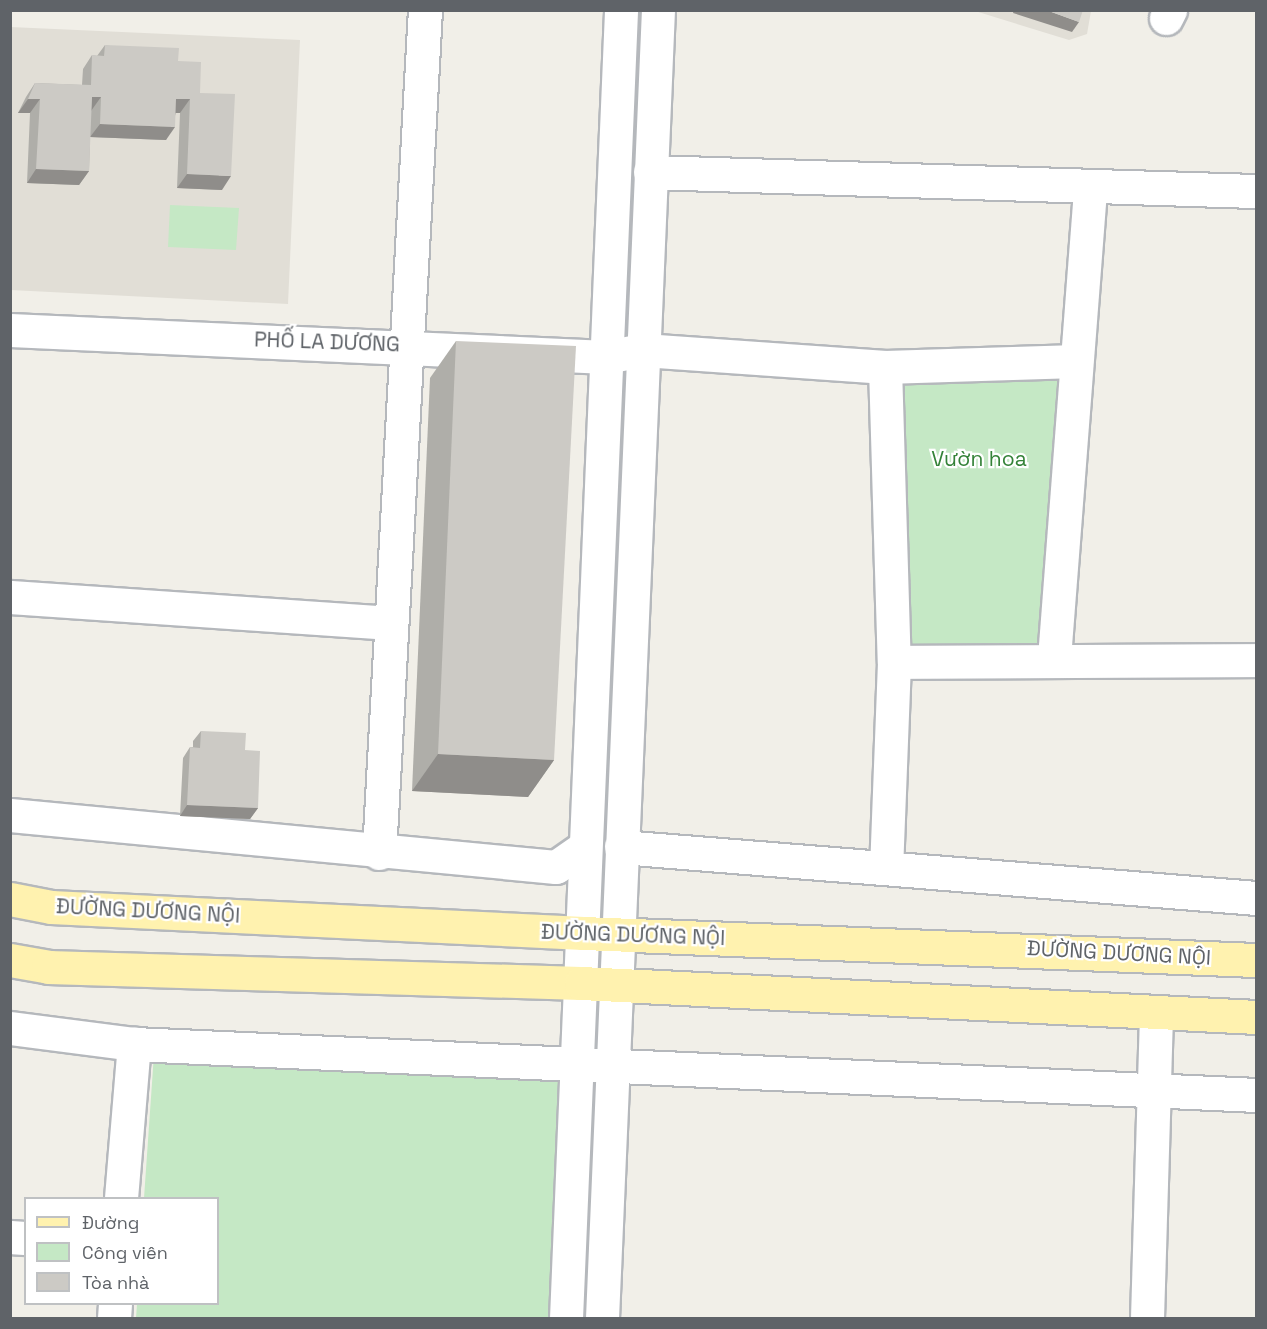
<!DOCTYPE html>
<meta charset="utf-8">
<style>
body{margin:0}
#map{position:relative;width:1267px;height:1329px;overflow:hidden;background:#f1efe8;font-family:"Space Grotesk",sans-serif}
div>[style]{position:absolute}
.education>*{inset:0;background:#e1ded6}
.green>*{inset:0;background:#c5e8c5}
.roads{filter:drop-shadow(2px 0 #b5b8bc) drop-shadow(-2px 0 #b5b8bc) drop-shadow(0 2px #b5b8bc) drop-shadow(0 -2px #b5b8bc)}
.minor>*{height:33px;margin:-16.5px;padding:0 16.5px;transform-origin:16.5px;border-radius:16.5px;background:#fff}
.major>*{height:33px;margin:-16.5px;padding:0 16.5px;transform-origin:16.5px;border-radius:16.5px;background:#fff2af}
.wall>*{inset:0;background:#afaea9}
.shaded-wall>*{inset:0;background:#8f8d8a}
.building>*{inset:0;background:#cccac5}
span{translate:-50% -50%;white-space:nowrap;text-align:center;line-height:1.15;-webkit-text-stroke:4.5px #fff;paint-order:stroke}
.street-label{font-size:21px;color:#5f6368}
.park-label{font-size:21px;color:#348238}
.frame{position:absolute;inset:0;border:12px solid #5f6368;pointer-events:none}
.legend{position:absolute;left:24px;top:1197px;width:195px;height:108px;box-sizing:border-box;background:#fff;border:2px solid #bfc1c3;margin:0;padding:8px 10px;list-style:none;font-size:18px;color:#5f6368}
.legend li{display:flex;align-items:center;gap:12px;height:30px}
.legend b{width:30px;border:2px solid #bfc1c3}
</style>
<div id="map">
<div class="education">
<div style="clip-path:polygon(975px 11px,1091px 11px,1087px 34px,1069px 40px)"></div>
<div style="clip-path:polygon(10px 27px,300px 40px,288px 304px,11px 290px)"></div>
</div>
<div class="green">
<div style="clip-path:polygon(170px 205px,239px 208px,236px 250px,168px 247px)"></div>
<div style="clip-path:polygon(1073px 365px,1050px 654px,898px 657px,889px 371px)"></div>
<div style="clip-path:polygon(154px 1054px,566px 1073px,558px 1318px,136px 1318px,137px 1304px,218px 1304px,218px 1198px,144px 1198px)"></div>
</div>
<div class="roads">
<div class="minor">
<div style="left:1166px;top:18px;width:9px;rotate:-63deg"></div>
<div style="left:650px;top:172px;width:606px;rotate:1.8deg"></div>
<div style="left:10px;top:330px;width:597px;rotate:2.59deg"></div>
<div style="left:606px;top:357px;width:38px;rotate:-11deg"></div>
<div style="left:643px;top:350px;width:243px;rotate:4deg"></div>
<div style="left:885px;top:367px;width:295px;rotate:88.3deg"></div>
<div style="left:894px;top:662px;width:206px;rotate:92.2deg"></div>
<div style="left:885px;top:367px;width:191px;rotate:-1.8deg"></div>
<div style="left:10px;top:597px;width:380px;rotate:3.9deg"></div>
<div style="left:1054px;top:658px;width:473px;rotate:-85.6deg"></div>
<div style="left:894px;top:662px;width:362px;rotate:-0.3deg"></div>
<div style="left:10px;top:815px;width:548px;rotate:5.44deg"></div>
<div style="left:556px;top:867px;width:35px;rotate:-35deg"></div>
<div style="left:621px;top:847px;width:637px;rotate:4.59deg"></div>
<div style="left:379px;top:853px;width:844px;rotate:-86.88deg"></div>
<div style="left:10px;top:1028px;width:125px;rotate:7.4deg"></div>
<div style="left:134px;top:1044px;width:1123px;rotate:2.6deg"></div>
<div style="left:121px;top:1198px;width:155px;rotate:-85.2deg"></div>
<div style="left:10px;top:1237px;width:16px;rotate:4deg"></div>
<div style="left:114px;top:1318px;width:14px;rotate:-86deg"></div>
<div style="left:566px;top:1318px;width:1309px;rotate:-87.59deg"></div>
<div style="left:602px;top:1318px;width:1309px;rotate:-87.55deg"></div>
<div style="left:1147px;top:1318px;width:306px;rotate:-88.3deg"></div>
</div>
<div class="major">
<div style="left:10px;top:899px;width:42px;rotate:11deg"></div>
<div style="left:51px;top:907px;width:533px;rotate:2.8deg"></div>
<div style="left:583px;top:933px;width:674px;rotate:2.3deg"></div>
<div style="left:10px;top:960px;width:39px;rotate:10deg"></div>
<div style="left:48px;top:967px;width:533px;rotate:1.72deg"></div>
<div style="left:581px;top:983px;width:676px;rotate:2.88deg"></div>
</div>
</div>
<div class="wall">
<div style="clip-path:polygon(105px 45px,178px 61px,200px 93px,222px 190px,177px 188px,180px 113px,176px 113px,166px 140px,90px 137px,89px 171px,79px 185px,27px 183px,30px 113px,18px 113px,26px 97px,35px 83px,82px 85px,83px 69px,92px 55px,97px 56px)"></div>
<div style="clip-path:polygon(456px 341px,554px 760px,528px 797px,412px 791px,430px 378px)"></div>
<div style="clip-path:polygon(201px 731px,245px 750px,258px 808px,250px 819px,180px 816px,183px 758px,190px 747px,193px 747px,193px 741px)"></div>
</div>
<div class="shaded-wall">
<div style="clip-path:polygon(1014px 10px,1046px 10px,1079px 22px,1072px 32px,1013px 13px)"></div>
<div style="clip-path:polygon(92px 97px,101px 97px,91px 111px)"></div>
<div style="clip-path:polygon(28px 99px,40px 99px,30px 113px,18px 113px)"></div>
<div style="clip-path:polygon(176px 99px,190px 99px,180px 113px,167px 113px)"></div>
<div style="clip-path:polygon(100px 124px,175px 127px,166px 140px,90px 137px)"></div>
<div style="clip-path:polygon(36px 169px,89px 171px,79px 185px,27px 183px)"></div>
<div style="clip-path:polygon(187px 174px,231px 176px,222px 190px,177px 188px)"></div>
<div style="clip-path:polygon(438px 754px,554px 760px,528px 797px,412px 791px)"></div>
<div style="clip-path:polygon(187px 805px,258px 808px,250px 819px,180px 816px)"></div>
</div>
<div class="building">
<div style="clip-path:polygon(1046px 10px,1083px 10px,1079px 22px)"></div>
<div style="clip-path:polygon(105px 45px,179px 48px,178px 61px,201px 62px,200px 93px,235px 94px,231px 176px,187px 174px,190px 99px,176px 99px,175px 127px,100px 124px,101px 97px,92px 97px,89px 171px,36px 169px,40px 99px,28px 99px,35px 83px,91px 85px,92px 55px,104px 56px)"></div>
<div style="clip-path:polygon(456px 341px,576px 346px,554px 760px,438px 754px)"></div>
<div style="clip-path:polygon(201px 731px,246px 733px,245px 750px,260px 751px,258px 808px,187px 805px,190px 747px,200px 748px)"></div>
</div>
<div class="street-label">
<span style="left:327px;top:342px;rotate:2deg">PHỐ LA DƯƠNG</span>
<span style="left:148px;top:911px;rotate:3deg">ĐƯỜNG DƯƠNG NỘI</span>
<span style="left:633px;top:935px;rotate:2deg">ĐƯỜNG DƯƠNG NỘI</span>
<span style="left:1119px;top:953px;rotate:3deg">ĐƯỜNG DƯƠNG NỘI</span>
</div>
<div class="park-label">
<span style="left:979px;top:459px">Vườn hoa</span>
</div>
<div class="frame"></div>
<ul class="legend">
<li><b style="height:8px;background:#fff2af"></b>Đường</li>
<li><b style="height:16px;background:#c5e8c5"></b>Công viên</li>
<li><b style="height:16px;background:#cccac5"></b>Tòa nhà</li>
</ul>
</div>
